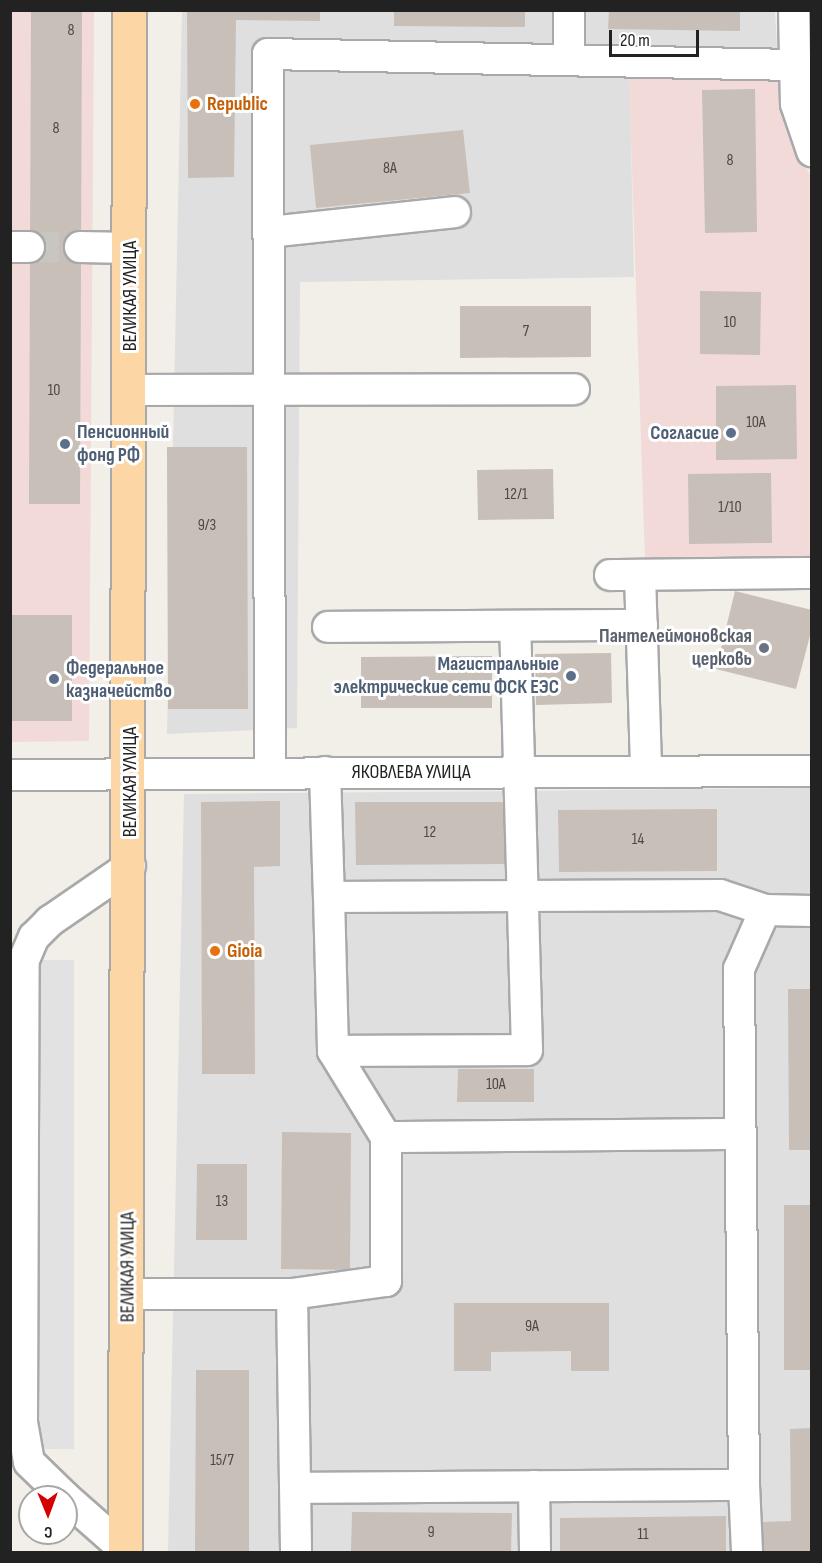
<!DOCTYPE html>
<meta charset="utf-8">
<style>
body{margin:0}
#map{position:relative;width:822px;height:1563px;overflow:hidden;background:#f2efe9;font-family:"Sofia Sans Condensed",sans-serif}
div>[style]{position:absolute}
.residential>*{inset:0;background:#e0dfdf}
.commercial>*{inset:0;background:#f2dad9}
.parking>*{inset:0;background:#e2e2e2}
.building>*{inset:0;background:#c7bfb8}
.minor-tunnel>*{height:30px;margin-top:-15px;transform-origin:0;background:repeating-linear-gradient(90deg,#c8c6c1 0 30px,transparent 0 45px)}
.roads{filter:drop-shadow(2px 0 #a9a9a9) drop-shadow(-2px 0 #a9a9a9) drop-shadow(0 2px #a9a9a9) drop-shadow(0 -2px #a9a9a9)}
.minor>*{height:30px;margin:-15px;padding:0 15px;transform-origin:15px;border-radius:15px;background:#fff}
.major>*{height:33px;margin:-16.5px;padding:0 16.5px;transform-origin:16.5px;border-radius:16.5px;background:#fcd6a4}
.dots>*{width:16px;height:16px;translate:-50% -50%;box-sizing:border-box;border:3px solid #fff;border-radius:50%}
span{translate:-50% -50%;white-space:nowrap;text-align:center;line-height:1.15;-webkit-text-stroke:6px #fff;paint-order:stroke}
.number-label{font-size:16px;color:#4b4948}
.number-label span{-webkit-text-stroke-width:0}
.food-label{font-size:20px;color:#c56008;font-weight:700}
.left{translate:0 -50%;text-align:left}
.street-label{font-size:20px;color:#222}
.service-label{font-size:20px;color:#4e5e75;font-weight:700}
.right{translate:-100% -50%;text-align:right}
.worship-label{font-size:20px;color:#5b616d;font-weight:700}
.frame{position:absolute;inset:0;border:12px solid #222;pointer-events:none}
.north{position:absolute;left:18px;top:1485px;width:60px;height:60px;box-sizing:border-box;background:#fff;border:2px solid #a7a7a7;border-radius:50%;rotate:179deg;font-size:16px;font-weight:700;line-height:24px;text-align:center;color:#222}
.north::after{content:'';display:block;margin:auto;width:21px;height:27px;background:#d40000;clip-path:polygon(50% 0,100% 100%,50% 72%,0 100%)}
.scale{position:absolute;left:609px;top:30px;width:90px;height:27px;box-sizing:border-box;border:3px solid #222;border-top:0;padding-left:8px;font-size:18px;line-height:21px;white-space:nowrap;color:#222;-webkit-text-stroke:4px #fff;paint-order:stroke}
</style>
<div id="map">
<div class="residential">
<div style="clip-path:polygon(182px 11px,775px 11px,777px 49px,629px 49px,634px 277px,300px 282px,297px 728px,167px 734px)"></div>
<div style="clip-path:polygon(811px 788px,811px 1552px,168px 1552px,184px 794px)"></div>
</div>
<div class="commercial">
<div style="clip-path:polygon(10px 11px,94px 11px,89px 741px,11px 742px)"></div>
<div style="clip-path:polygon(629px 77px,786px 81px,805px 165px,811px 177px,811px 558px,645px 560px)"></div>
</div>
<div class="parking">
<div style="clip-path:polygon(34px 960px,74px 960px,74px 1449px,35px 1449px)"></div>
</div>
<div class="building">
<div style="clip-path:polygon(31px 10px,82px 10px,80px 504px,29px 504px)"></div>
<div style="clip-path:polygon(187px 10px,320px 10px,320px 21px,236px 20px,234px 177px,188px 178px)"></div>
<div style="clip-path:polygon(394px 10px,525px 10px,525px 27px,394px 26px)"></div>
<div style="clip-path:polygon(609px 10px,740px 10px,740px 31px,608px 29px)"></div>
<div style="clip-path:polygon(755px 89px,757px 232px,705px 233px,702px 90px)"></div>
<div style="clip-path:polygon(463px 130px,470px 193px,316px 208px,310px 145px)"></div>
<div style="clip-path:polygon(700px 291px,761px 292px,760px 355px,700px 354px)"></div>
<div style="clip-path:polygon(460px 306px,591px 306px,591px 357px,460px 358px)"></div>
<div style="clip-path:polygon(796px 385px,797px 459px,716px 460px,716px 386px)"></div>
<div style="clip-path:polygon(167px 447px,247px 447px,248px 709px,168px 709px)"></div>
<div style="clip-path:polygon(553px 469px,554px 519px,478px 520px,477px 470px)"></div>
<div style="clip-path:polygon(771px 473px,772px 543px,689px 544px,688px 474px)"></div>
<div style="clip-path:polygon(735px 591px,812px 610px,812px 628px,796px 689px,716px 669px)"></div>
<div style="clip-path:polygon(10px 615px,72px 615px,72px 721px,10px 721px)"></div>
<div style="clip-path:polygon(611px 653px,612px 703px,536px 705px,535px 654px)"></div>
<div style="clip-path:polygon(492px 656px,492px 708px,361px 708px,361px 657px)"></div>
<div style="clip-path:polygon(280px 801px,280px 866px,254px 867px,255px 1074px,202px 1074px,201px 802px)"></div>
<div style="clip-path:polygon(355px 802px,504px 802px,505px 864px,356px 865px)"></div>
<div style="clip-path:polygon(717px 809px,717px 871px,559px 872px,558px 810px)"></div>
<div style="clip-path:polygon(788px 989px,812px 989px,812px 1150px,789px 1150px)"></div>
<div style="clip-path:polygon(458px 1069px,534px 1069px,534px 1102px,457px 1102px)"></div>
<div style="clip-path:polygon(282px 1132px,351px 1133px,350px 1270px,281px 1269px)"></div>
<div style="clip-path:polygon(197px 1164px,247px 1164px,247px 1240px,196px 1240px)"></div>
<div style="clip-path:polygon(784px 1205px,812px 1205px,812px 1370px,784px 1370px)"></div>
<div style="clip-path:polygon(454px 1303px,609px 1303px,609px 1371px,571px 1371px,571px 1351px,491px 1352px,491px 1371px,454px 1371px)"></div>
<div style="clip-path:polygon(196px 1370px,249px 1370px,249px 1552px,195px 1552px)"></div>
<div style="clip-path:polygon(812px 1428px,812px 1552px,758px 1552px,758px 1522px,791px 1521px,790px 1429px)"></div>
<div style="clip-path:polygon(352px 1512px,512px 1513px,511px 1552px,351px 1552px)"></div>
<div style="clip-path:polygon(726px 1516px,726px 1552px,560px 1552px,560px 1518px)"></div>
</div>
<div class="minor-tunnel">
<div style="left:29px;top:247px;width:51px"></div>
</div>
<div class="roads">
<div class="minor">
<div style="left:794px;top:10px;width:94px;rotate:88.8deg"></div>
<div style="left:796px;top:104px;width:50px;rotate:71.2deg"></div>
<div style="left:569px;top:60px;width:50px;rotate:-90deg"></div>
<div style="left:269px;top:232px;width:187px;rotate:-6.1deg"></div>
<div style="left:10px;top:247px;width:19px"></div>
<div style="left:80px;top:247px;width:50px;rotate:1.1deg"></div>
<div style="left:130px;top:390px;width:444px;rotate:-0.1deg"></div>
<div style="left:610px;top:575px;width:202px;rotate:-0.6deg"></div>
<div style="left:640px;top:575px;width:196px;rotate:88.2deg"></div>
<div style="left:328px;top:627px;width:314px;rotate:-0.4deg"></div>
<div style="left:270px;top:772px;width:718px;rotate:-90.16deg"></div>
<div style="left:268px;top:54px;width:525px;rotate:1.2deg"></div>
<div style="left:325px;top:772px;width:125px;rotate:88.2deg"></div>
<div style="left:329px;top:897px;width:391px;rotate:-0.3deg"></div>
<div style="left:720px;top:895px;width:47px;rotate:18.4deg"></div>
<div style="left:10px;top:775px;width:802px;rotate:-0.29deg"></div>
<div style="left:329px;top:897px;width:154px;rotate:88.5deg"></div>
<div style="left:333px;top:1051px;width:101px;rotate:58.4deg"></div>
<div style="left:333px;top:1051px;width:194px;rotate:-0.3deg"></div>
<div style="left:527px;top:1050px;width:424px;rotate:-91.6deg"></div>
<div style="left:127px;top:1294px;width:165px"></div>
<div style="left:292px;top:1294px;width:95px;rotate:-7.9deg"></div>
<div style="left:386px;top:1281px;width:144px;rotate:-90deg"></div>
<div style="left:386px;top:1137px;width:355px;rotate:-0.5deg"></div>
<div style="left:292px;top:1294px;width:258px;rotate:89.1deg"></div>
<div style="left:744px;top:1485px;width:67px;rotate:87.4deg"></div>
<div style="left:534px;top:1486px;width:66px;rotate:89.1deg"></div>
<div style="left:296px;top:1488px;width:448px;rotate:-0.4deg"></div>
<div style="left:744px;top:1485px;width:516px;rotate:-90.56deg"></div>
<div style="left:739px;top:969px;width:64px;rotate:-66.2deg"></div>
<div style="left:765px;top:910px;width:47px;rotate:1.2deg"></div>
<div style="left:65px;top:1497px;width:50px;rotate:-135.8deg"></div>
<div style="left:29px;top:1462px;width:40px;rotate:-100deg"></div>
<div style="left:22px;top:1423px;width:463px;rotate:-89.8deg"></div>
<div style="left:24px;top:960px;width:25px;rotate:-67deg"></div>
<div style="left:34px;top:937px;width:23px;rotate:-45deg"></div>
<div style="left:50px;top:921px;width:97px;rotate:-34.5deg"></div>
<div style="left:66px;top:1498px;width:79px;rotate:41.4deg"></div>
</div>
<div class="major">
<div style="left:125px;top:1552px;width:1542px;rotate:-89.85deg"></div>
</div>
</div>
<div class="dots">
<div style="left:195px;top:104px;background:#e8710a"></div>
<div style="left:731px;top:433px;background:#5c6f8a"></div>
<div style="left:65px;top:444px;background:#5c6f8a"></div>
<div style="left:764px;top:648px;background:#6b7280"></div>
<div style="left:571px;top:676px;background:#5c6f8a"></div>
<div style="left:54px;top:679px;background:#5c6f8a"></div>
<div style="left:215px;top:951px;background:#e8710a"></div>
</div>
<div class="number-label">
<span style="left:71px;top:31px">8</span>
<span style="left:56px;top:129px">8</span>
<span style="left:730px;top:161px">8</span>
<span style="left:390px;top:169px">8А</span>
<span style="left:730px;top:323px">10</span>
<span style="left:526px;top:332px">7</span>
<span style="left:54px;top:391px">10</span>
<span style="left:756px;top:423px">10А</span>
<span style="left:516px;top:495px">12/1</span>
<span style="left:730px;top:508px">1/10</span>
<span style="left:207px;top:526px">9/3</span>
<span style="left:430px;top:833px">12</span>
<span style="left:638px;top:840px">14</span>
<span style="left:496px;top:1085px">10А</span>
<span style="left:222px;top:1202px">13</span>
<span style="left:532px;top:1327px">9А</span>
<span style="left:222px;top:1461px">15/7</span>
<span style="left:431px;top:1533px">9</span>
<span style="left:643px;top:1535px">11</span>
</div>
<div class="food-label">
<span class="left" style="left:207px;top:104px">Republic</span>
<span class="left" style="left:227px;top:951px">Gioia</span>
</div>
<div class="street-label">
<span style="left:130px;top:296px;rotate:-90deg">ВЕЛИКАЯ УЛИЦА</span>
<span style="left:411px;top:772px">ЯКОВЛЕВА УЛИЦА</span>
<span style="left:130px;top:782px;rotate:-90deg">ВЕЛИКАЯ УЛИЦА</span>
<span style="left:128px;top:1267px;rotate:-90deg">ВЕЛИКАЯ УЛИЦА</span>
</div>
<div class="service-label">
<span class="left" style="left:77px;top:444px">Пенсионный<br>фонд РФ</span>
<span class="right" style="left:719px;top:433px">Согласие</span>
<span class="right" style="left:559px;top:676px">Магистральные<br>электрические сети ФСК ЕЭС</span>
<span class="left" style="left:66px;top:680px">Федеральное<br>казначейство</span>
</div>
<div class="worship-label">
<span class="right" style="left:752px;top:648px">Пантелеймоновская<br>церковь</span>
</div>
<div class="frame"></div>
<div class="north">С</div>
<div class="scale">20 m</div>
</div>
